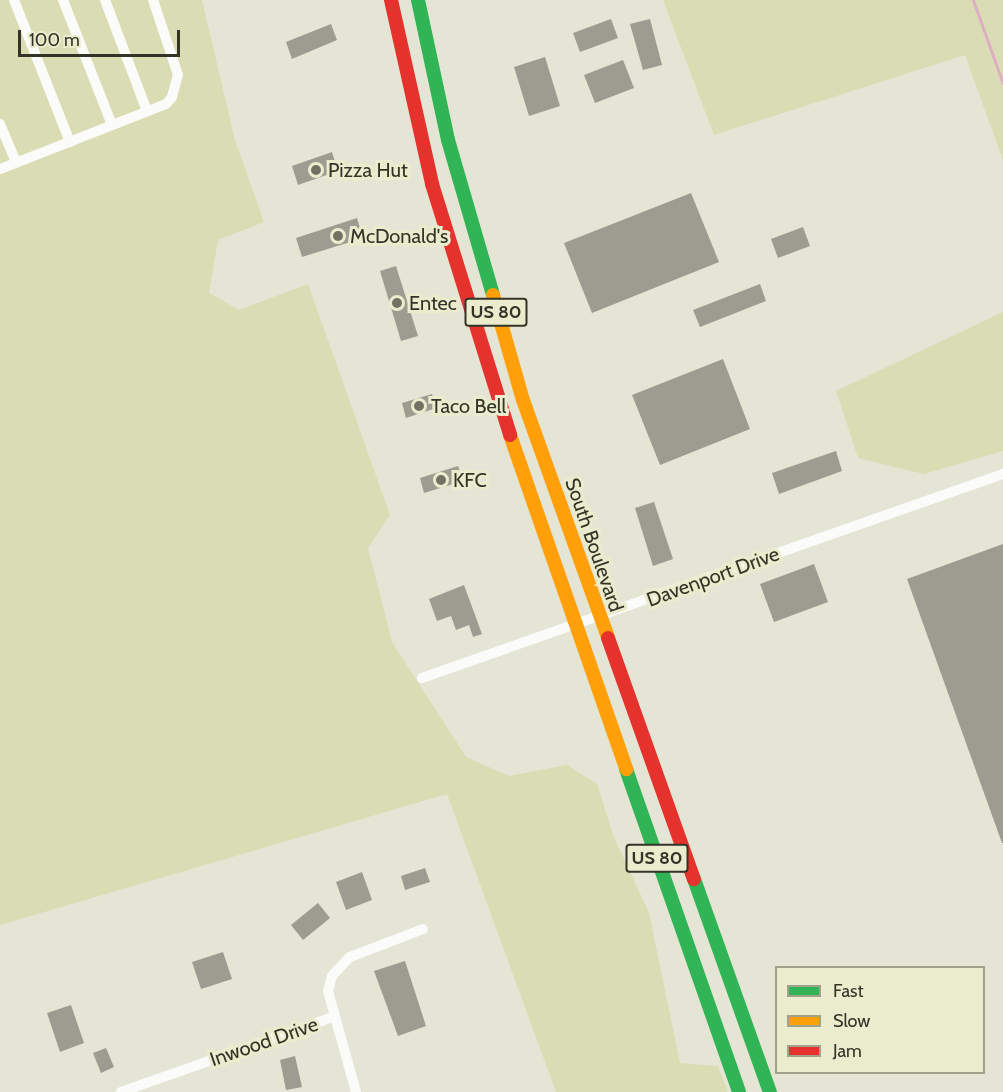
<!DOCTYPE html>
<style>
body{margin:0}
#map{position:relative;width:1003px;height:1092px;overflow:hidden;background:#e4e5d4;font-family:Cabin,sans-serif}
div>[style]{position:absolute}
.green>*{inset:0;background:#dadcb4}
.stream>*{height:3px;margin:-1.5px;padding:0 1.5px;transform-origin:1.5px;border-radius:1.5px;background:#deafc4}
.building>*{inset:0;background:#9c9d90}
.street>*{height:10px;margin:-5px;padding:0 5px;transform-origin:5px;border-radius:5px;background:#fbfbf9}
.fast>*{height:14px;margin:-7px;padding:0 7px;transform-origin:7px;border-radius:7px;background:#30b455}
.slow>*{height:14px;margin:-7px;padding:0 7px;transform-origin:7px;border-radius:7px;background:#ff9f0a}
.jam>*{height:14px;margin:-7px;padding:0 7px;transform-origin:7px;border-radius:7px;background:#e5322d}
.dots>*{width:16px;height:16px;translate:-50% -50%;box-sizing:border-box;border:3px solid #eaeccd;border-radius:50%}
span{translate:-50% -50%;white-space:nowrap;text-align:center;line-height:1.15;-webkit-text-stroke:6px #eaeccd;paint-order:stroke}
.shield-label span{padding:2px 4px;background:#eaeccd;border:2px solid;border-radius:4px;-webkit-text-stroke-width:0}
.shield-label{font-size:18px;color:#333428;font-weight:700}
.poi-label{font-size:20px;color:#333428}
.left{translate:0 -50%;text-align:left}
.street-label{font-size:20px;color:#333428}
.legend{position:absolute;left:775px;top:966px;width:210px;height:108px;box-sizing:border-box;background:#eaeccd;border:2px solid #a1a28b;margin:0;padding:8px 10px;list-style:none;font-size:18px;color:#333428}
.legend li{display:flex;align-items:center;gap:12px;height:30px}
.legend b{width:30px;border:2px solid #a1a28b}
.scale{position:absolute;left:18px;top:30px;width:162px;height:27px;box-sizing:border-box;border:3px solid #333428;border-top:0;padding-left:8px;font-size:18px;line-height:21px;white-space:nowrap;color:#333428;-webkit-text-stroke:4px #eaeccd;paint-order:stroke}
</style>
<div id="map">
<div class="green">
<div style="clip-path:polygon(0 0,202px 0,235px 140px,264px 222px,218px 240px,209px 293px,239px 310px,308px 284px,390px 515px,368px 548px,392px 642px,466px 757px,509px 776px,567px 765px,597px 784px,613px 835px,649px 913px,680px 1063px,718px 1066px,728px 1092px,556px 1092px,447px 794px,0 925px)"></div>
<div style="clip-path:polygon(663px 0,1003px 0,1003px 160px,965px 55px,714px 135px)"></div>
<div style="clip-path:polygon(1003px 312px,1003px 451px,924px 474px,858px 458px,836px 391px)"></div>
</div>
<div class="stream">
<div style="left:973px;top:0;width:89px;rotate:70.3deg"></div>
</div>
<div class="building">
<div style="clip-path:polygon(611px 19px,618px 38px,580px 52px,573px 33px)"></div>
<div style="clip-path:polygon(650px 19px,662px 65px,643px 70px,630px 24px)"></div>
<div style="clip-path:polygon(331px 24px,337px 40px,292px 59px,286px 42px)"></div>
<div style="clip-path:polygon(545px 57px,560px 106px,529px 116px,514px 67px)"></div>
<div style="clip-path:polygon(623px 60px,634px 88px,595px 103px,584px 75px)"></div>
<div style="clip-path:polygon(332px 152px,338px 171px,298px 185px,292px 166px)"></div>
<div style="clip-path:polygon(691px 193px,719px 262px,592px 313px,564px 243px)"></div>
<div style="clip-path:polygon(357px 218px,363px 238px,302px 257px,296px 238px)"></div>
<div style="clip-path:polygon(803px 227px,810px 246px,778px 258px,771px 239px)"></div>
<div style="clip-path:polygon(396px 266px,418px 336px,401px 341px,380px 271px)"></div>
<div style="clip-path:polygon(760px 284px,766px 301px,700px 327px,693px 310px)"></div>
<div style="clip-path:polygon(723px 359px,750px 429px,660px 465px,632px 395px)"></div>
<div style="clip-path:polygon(432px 394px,436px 408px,406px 418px,402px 403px)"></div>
<div style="clip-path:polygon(836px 451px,842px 471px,779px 494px,772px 473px)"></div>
<div style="clip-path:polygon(458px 466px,463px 481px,424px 493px,420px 478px)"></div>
<div style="clip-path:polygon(654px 502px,673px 559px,653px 566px,635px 508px)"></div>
<div style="clip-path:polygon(1003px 544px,1003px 843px,1002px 843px,907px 579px)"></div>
<div style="clip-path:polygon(814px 564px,828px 602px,774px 622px,760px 584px)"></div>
<div style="clip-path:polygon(464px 585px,482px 634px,473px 637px,469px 625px,456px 630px,451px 616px,437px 621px,429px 599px)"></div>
<div style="clip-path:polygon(425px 868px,430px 882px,405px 890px,401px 876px)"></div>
<div style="clip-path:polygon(362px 872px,372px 900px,346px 910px,336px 882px)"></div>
<div style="clip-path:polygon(318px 903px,330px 918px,303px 940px,291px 925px)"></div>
<div style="clip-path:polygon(223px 952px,232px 979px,201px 989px,192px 962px)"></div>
<div style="clip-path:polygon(405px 961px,426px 1026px,398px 1036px,374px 971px)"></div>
<div style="clip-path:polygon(71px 1005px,84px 1043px,60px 1052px,47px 1013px)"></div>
<div style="clip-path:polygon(106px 1048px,114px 1067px,101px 1073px,93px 1053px)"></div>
<div style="clip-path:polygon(295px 1056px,302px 1087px,286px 1090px,280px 1060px)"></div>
</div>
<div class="street">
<div style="left:14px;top:0;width:153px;rotate:68.5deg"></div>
<div style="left:63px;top:0;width:134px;rotate:68.6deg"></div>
<div style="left:105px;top:0;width:119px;rotate:69.3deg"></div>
<div style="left:0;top:124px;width:41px;rotate:67.2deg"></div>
<div style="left:0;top:169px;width:178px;rotate:-21.4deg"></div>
<div style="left:166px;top:104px;width:9px;rotate:-49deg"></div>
<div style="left:172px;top:97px;width:23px;rotate:-75deg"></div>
<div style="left:178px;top:75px;width:79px;rotate:-108.4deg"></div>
<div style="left:422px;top:678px;width:616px;rotate:-19.35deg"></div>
<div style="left:121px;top:1092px;width:225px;rotate:-19.5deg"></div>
<div style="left:356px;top:1092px;width:105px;rotate:-105.5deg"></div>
<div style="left:328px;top:991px;width:16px;rotate:-75deg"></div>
<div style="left:332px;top:976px;width:26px;rotate:-47deg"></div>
<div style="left:350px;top:957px;width:78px;rotate:-21deg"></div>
</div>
<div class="fast">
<div style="left:418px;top:0;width:143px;rotate:77.9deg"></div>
<div style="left:448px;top:140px;width:161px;rotate:73.8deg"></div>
<div style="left:626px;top:769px;width:342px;rotate:70.7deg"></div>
<div style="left:694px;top:879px;width:226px;rotate:70.4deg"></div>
</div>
<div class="slow">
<div style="left:493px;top:295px;width:109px;rotate:74.1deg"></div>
<div style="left:523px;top:400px;width:253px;rotate:70.3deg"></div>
<div style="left:510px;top:435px;width:354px;rotate:70.8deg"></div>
</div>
<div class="jam">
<div style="left:391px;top:0;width:189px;rotate:77.4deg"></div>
<div style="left:432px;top:184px;width:263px;rotate:72.7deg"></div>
<div style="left:608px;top:638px;width:256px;rotate:70.4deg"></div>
</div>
<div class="dots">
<div style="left:316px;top:170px;background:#717264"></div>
<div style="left:338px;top:236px;background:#717264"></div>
<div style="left:397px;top:303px;background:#717264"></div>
<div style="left:419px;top:406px;background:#717264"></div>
<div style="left:441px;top:480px;background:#717264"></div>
</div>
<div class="shield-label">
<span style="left:496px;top:312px">US 80</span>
<span style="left:657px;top:858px">US 80</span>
</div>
<div class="poi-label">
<span class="left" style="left:328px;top:170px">Pizza Hut</span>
<span class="left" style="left:350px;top:236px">McDonald's</span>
<span class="left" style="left:409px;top:303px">Entec</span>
<span class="left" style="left:431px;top:406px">Taco Bell</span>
<span class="left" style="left:453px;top:480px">KFC</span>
</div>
<div class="street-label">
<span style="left:594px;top:545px;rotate:71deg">South Boulevard</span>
<span style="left:713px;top:577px;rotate:-20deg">Davenport Drive</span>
<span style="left:264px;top:1042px;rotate:-19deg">Inwood Drive</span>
</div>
<ul class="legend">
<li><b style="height:8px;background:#30b455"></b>Fast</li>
<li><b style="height:8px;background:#ff9f0a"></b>Slow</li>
<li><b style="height:8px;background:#e5322d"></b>Jam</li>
</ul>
<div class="scale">100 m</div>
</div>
